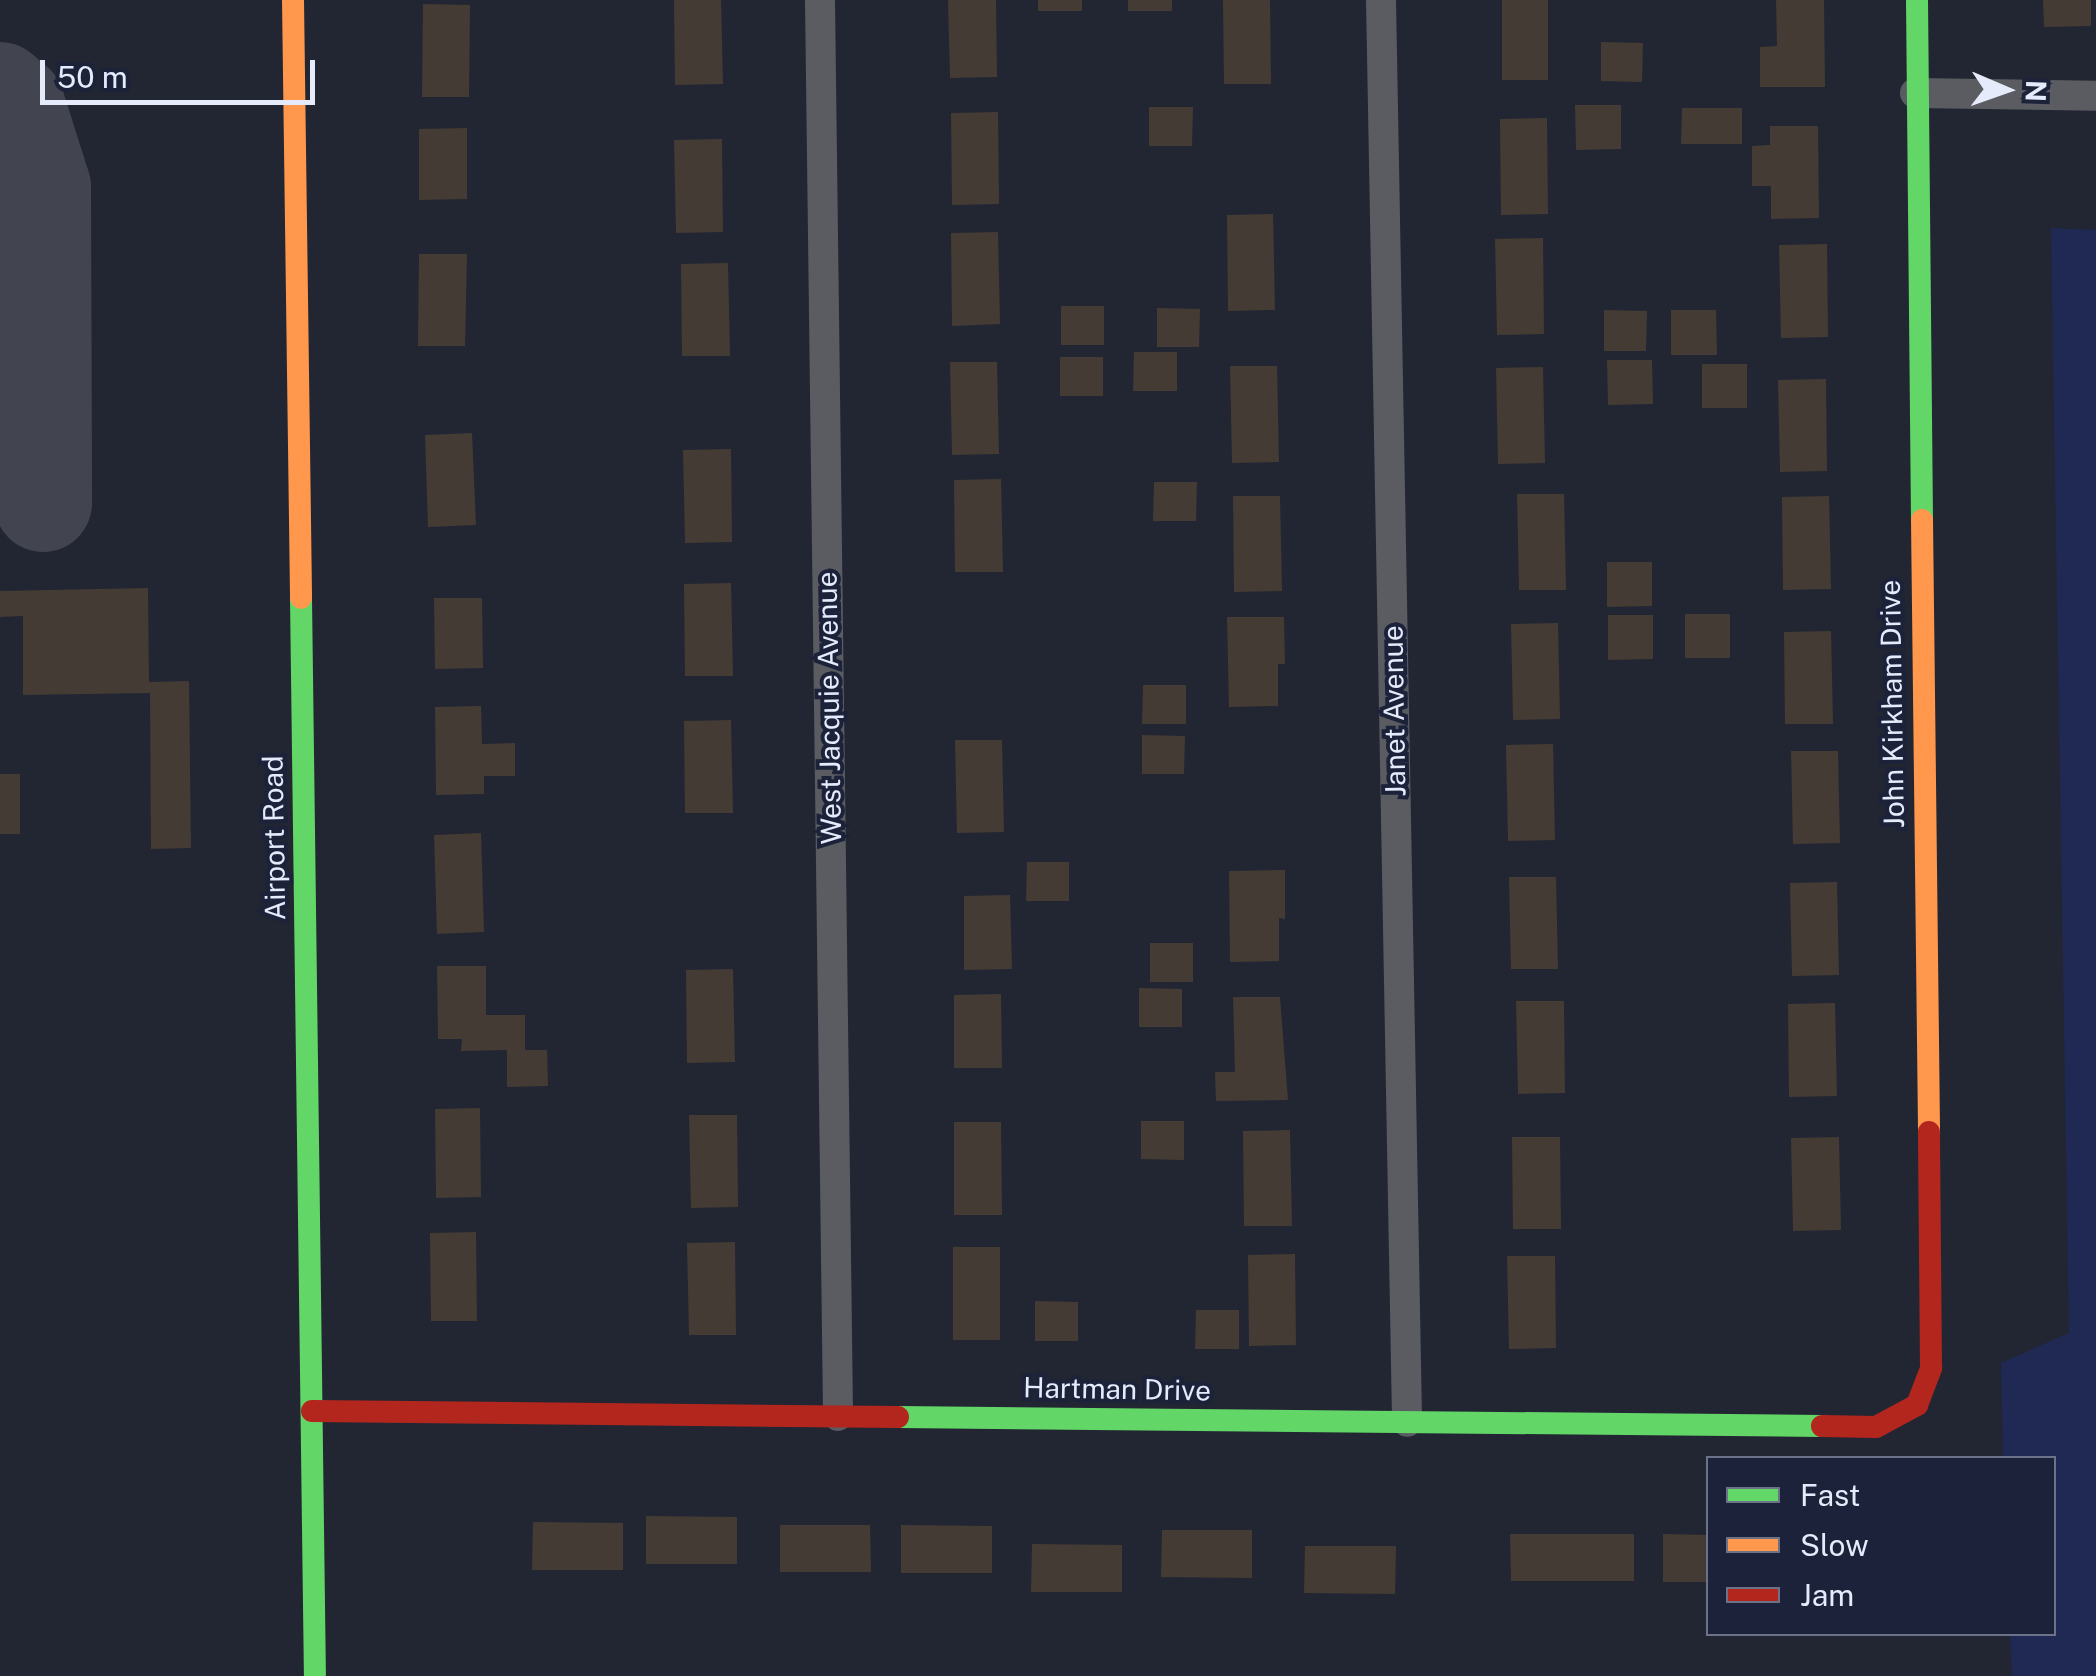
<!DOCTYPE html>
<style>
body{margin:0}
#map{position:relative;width:2096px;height:1676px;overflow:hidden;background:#222632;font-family:"Public Sans",sans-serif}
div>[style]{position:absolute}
.green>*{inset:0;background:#1f2954}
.taxiway>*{height:98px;margin:-49px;padding:0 49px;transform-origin:49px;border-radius:49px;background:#42454f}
.building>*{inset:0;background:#443b35}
.street>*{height:30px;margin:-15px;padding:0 15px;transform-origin:15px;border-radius:15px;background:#5a5c62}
.fast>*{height:22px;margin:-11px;padding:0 11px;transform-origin:11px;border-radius:11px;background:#63d668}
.slow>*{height:22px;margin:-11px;padding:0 11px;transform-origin:11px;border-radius:11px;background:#ff974d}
.jam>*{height:22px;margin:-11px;padding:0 11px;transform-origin:11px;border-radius:11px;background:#b3261e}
span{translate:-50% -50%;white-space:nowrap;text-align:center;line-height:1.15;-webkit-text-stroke:8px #1b2239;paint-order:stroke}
.street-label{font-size:28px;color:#e5ebfb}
.legend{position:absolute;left:1706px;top:1456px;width:350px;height:180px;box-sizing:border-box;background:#1b2239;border:2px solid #6c7287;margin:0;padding:12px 18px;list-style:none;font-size:30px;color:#e5ebfb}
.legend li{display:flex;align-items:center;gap:20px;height:50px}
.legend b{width:50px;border:2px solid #6c7287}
.north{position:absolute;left:1956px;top:40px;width:100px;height:100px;-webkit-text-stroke:8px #1b2239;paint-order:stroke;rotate:92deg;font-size:28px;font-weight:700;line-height:40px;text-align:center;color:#e5ebfb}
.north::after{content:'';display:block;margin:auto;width:35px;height:45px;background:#e5ebfb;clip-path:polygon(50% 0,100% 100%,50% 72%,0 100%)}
.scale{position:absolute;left:40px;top:60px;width:275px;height:45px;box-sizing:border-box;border:5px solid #e5ebfb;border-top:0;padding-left:12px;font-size:30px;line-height:35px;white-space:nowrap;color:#e5ebfb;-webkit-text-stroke:8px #1b2239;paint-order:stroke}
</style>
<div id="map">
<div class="green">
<div style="clip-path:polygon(2051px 228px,2096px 230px,2096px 1676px,2012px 1676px,2010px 1634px,2054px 1634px,2054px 1458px,2003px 1458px,2001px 1363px,2069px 1333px)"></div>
</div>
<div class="taxiway">
<div style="left:0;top:91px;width:21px;rotate:41deg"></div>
<div style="left:16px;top:105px;width:86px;rotate:72.4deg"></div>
<div style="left:42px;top:187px;width:316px;rotate:89.8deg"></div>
</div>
<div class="building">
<div style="clip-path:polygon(674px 0,721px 0,723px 84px,675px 85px)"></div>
<div style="clip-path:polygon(948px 0,996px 0,997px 77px,950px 78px)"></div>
<div style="clip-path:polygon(1038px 0,1082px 0,1082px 11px,1038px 11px)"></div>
<div style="clip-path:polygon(1128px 0,1172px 0,1172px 11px,1128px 11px)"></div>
<div style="clip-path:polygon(1223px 0,1270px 0,1271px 84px,1224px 84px)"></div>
<div style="clip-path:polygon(1502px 0,1548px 0,1548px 80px,1502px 80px)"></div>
<div style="clip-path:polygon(1776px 0,1824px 0,1825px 87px,1760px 87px,1760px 47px,1777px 46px)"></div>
<div style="clip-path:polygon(2043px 0,2091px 0,2091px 26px,2044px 27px)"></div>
<div style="clip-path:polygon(423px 4px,470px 5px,469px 97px,422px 97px)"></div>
<div style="clip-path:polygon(1601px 42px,1643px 43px,1642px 82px,1601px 81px)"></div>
<div style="clip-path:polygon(1575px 105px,1621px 105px,1621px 149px,1576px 150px)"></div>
<div style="clip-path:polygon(1149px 107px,1193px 107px,1192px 146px,1149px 146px)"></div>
<div style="clip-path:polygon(1682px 108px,1742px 108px,1742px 144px,1681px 144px)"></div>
<div style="clip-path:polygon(998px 112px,999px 204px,952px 205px,951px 113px)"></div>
<div style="clip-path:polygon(1547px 118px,1548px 214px,1501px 215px,1500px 119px)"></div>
<div style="clip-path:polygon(1770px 126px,1818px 126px,1819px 218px,1771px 219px,1771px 186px,1752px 186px,1752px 146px,1770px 145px)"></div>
<div style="clip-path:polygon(467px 128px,467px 199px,419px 200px,419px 129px)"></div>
<div style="clip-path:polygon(722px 139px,723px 232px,676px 233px,674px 140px)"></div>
<div style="clip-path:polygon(1273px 214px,1275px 310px,1228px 311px,1227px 215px)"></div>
<div style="clip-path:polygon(998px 232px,1000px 324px,952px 326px,951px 233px)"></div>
<div style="clip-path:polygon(1543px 238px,1544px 334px,1497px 335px,1495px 239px)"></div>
<div style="clip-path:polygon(1827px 244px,1828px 337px,1781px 338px,1779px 245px)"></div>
<div style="clip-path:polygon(419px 254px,467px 254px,465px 346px,418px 346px)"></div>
<div style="clip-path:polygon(728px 263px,730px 356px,682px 356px,681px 264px)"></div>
<div style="clip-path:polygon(1061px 306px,1104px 306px,1104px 345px,1061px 345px)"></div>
<div style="clip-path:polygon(1157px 308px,1200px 309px,1199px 347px,1157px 347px)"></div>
<div style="clip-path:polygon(1604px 310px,1647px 311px,1646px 351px,1604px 351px)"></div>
<div style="clip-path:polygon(1671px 310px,1716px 310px,1717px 355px,1671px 355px)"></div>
<div style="clip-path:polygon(1134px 352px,1177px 352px,1177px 391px,1133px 391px)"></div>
<div style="clip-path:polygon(1060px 357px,1103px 357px,1103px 396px,1060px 396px)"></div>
<div style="clip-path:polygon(1607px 360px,1652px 360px,1653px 404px,1608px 405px)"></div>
<div style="clip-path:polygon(950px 362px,997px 362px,999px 454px,952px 455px)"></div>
<div style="clip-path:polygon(1702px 364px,1747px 364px,1747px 408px,1702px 408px)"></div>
<div style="clip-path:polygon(1230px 366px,1277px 366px,1279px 462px,1232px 463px)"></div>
<div style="clip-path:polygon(1543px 367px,1545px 463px,1498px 464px,1496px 368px)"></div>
<div style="clip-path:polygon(1826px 379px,1827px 471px,1780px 472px,1778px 380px)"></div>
<div style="clip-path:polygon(472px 433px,476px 525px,428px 527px,425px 435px)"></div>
<div style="clip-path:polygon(731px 449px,732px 542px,685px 543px,683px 450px)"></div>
<div style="clip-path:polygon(1001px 479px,1003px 572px,955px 572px,954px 480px)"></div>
<div style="clip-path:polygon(1154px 482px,1197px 482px,1196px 521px,1153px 521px)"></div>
<div style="clip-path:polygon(1517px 494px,1564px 494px,1566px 590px,1519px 590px)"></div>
<div style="clip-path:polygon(1233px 496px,1280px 496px,1282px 591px,1234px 592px)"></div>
<div style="clip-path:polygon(1829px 496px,1831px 589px,1783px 590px,1782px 497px)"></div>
<div style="clip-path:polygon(1607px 562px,1652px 562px,1652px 606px,1607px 607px)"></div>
<div style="clip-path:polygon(731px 583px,733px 676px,685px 676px,684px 584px)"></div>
<div style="clip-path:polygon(148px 588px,149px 682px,189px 681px,191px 848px,151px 849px,150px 693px,23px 695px,23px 616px,0 617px,0 591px)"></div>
<div style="clip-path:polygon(434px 598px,482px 598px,483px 668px,435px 669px)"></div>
<div style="clip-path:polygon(1685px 614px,1730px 614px,1730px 658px,1685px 658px)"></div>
<div style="clip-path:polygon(1608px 615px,1653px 615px,1653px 659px,1608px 660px)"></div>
<div style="clip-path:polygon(1227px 617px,1284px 617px,1285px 664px,1278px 664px,1278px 706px,1229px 707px)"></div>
<div style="clip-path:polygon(1558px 623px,1560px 719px,1513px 720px,1511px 624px)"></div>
<div style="clip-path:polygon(1831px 631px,1833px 724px,1785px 724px,1784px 632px)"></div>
<div style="clip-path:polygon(1143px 685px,1186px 685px,1186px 724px,1142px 724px)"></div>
<div style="clip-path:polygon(481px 706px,482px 744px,515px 743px,515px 776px,484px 776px,484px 794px,436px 795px,435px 707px)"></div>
<div style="clip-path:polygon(731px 720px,733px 813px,685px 813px,684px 721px)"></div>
<div style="clip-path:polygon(1142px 735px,1185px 736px,1184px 774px,1142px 774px)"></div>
<div style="clip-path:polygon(955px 740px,1002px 740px,1004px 832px,957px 833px)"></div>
<div style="clip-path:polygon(1553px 744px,1555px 840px,1508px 841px,1506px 745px)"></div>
<div style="clip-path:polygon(1791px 751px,1838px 751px,1840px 843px,1793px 844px)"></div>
<div style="clip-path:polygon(0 774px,20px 774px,20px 834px,0 834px)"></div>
<div style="clip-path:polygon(481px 833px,484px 932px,437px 934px,434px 835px)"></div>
<div style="clip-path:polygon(1027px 862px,1069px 862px,1069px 901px,1026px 901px)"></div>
<div style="clip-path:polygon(1285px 870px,1285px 919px,1279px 918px,1279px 961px,1230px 962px,1229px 871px)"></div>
<div style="clip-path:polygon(1509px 877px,1556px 877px,1558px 969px,1511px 969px)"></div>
<div style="clip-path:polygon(1837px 882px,1839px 975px,1792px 976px,1790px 883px)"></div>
<div style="clip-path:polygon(1010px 895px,1012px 969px,964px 970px,964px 896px)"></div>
<div style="clip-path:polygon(1150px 943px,1193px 943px,1193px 982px,1150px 982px)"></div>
<div style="clip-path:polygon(437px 966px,486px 966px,486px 1015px,525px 1015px,525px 1050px,547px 1050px,548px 1086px,507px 1087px,507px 1050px,461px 1051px,462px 1039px,438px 1039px)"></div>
<div style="clip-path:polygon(733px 969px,735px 1062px,687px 1063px,686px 970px)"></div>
<div style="clip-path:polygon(1139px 988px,1182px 989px,1182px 1027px,1139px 1027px)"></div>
<div style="clip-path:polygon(1001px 994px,1002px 1068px,954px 1068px,954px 995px)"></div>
<div style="clip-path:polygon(1233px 997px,1280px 997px,1288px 1100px,1216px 1101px,1215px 1072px,1235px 1072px)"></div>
<div style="clip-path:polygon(1516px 1001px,1564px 1001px,1565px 1093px,1518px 1094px)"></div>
<div style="clip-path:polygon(1835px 1003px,1837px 1096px,1789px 1097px,1788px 1004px)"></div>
<div style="clip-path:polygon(480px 1108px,481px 1197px,436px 1198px,435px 1109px)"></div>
<div style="clip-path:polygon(689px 1115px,737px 1115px,738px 1207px,691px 1208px)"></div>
<div style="clip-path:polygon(1141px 1121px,1184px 1121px,1184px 1160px,1141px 1159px)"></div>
<div style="clip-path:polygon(954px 1122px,1001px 1122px,1002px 1215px,954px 1215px)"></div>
<div style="clip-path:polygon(1290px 1130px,1292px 1226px,1244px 1226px,1243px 1131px)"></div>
<div style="clip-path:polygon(1512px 1137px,1560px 1137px,1561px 1229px,1513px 1229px)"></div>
<div style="clip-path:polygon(1839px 1137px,1841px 1230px,1793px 1231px,1791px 1138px)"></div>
<div style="clip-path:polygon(476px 1232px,477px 1321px,431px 1321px,430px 1233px)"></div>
<div style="clip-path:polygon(735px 1242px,736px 1335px,689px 1335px,687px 1243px)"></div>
<div style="clip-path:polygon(953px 1247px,1000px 1247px,1000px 1340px,953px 1340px)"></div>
<div style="clip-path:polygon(1295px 1254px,1296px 1345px,1249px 1346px,1248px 1255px)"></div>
<div style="clip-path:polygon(1507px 1256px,1555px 1256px,1556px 1348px,1509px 1349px)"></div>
<div style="clip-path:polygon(1035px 1301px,1078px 1302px,1078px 1341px,1035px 1341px)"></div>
<div style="clip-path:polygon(1196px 1310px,1239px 1310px,1239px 1349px,1195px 1349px)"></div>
<div style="clip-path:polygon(646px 1516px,737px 1517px,737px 1564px,646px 1564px)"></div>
<div style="clip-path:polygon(533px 1522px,623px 1523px,623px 1570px,532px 1570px)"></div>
<div style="clip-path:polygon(780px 1525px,870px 1525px,871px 1572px,780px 1572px)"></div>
<div style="clip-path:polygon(901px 1525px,992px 1526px,992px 1573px,901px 1573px)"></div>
<div style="clip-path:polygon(1162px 1530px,1252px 1530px,1252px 1578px,1161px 1577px)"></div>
<div style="clip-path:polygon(1510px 1534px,1634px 1534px,1634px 1581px,1511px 1581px)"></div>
<div style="clip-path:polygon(1663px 1534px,1708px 1535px,1708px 1582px,1663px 1582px)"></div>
<div style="clip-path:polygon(1032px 1544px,1122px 1545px,1122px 1592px,1031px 1592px)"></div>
<div style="clip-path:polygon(1305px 1546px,1396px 1546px,1395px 1594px,1304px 1593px)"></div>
</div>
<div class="street">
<div style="left:820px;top:0;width:1416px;rotate:89.27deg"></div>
<div style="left:1381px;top:0;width:1422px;rotate:88.95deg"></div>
<div style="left:1915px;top:93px;width:181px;rotate:0.9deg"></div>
</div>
<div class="fast">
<div style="left:1917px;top:0;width:520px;rotate:89.45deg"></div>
<div style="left:301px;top:598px;width:1078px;rotate:89.26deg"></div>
<div style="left:898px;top:1417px;width:924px;rotate:0.56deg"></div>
</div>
<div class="slow">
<div style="left:293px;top:0;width:598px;rotate:89.23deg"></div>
<div style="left:1922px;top:520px;width:612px;rotate:89.34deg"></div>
</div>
<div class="jam">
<div style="left:312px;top:1411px;width:586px;rotate:0.59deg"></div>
<div style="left:1822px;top:1426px;width:54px;rotate:1.1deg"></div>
<div style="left:1876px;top:1427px;width:47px;rotate:-28.2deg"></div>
<div style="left:1917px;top:1405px;width:40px;rotate:-69deg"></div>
<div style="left:1931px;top:1368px;width:236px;rotate:-90.5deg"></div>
</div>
<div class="street-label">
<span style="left:1892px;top:704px;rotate:-91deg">John Kirkham Drive</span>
<span style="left:829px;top:708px;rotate:-91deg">West Jacquie Avenue</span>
<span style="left:1394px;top:711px;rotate:-91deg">Janet Avenue</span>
<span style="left:274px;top:838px;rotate:-91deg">Airport Road</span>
<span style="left:1117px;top:1389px;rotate:1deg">Hartman Drive</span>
</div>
<ul class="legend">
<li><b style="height:12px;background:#63d668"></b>Fast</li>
<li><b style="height:12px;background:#ff974d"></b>Slow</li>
<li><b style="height:12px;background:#b3261e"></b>Jam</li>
</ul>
<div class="north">N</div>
<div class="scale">50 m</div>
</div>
